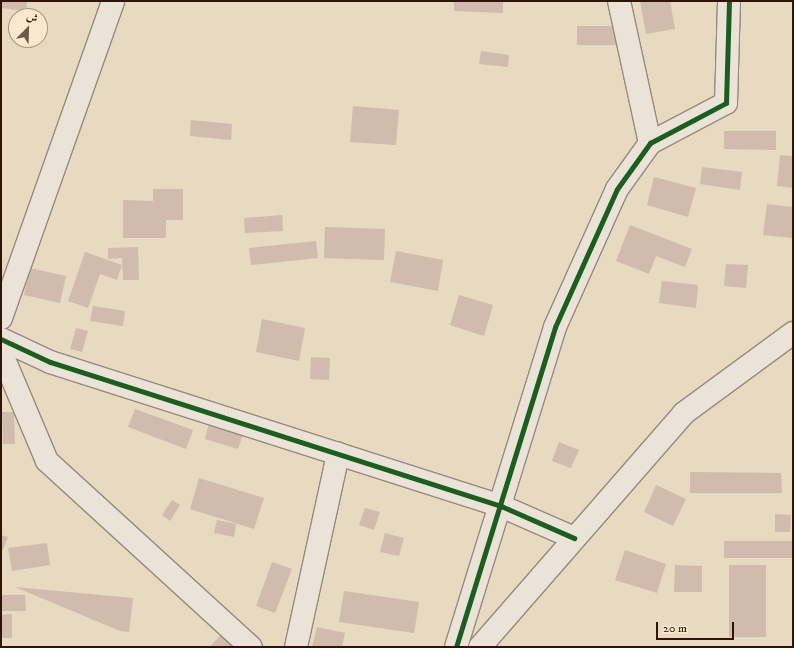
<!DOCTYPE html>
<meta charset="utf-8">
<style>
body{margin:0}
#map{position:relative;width:794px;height:648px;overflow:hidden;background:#e8d9c1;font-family:"IM FELL DW Pica",Amiri,serif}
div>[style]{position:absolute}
.building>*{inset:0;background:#d0bbad}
.roads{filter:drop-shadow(1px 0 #968a7b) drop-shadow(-1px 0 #968a7b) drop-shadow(0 1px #968a7b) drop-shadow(0 -1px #968a7b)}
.minor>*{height:22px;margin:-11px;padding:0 11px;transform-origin:11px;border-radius:11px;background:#ebe3d8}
.cycleway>*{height:5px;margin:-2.5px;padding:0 2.5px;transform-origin:2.5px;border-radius:2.5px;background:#1b5e20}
span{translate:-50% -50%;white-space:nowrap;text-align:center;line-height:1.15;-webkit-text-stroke:3px #fae9cd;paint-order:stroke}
.frame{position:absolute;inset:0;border:2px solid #301407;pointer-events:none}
.north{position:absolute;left:8px;top:8px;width:40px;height:40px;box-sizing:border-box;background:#fae9cd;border:1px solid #a9947e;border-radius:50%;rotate:23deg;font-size:11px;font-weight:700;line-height:16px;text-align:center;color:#301407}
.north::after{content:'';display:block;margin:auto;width:14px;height:18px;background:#705948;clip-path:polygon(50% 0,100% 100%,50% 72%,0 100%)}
.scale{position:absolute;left:656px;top:622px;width:78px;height:18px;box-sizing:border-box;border:2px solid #301407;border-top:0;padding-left:5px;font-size:12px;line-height:14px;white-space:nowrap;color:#301407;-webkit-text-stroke:3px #fae9cd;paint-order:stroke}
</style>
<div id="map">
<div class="building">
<div style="clip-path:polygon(1px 1px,27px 1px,26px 11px,1px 8px)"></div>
<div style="clip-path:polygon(454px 1px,503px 1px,503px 13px,454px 11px)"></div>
<div style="clip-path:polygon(640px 1px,670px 1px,675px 29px,646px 34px)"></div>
<div style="clip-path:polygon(577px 26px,619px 26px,619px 45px,577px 45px)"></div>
<div style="clip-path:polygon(481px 51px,509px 55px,508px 67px,479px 64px)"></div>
<div style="clip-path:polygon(353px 106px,399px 110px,396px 145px,350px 142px)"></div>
<div style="clip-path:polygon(191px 120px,232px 124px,231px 140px,190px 136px)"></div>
<div style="clip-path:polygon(724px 131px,776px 131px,776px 150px,724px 149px)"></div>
<div style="clip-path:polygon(780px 155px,793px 156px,793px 188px,777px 186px)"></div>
<div style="clip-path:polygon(702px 167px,742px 172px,740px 190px,700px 184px)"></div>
<div style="clip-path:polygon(654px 177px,696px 188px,688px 217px,647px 205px)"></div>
<div style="clip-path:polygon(153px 189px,183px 189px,183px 220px,166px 220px,166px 238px,123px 238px,123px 200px,153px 201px)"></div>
<div style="clip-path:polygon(767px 204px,793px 207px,793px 238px,763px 235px)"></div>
<div style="clip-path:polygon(282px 215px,283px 231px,245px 233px,244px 218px)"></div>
<div style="clip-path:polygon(630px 225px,692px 249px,685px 267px,656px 256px,649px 274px,616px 261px)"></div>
<div style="clip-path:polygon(325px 227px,385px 229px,384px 260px,324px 258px)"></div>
<div style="clip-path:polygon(316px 241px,318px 258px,251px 265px,249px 248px)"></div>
<div style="clip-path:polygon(138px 247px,139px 280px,123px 280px,122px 258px,108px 259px,108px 248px)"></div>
<div style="clip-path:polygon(396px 251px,443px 260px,438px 291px,390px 282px)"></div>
<div style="clip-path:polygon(85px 252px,122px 265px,117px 280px,100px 274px,88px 308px,68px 301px)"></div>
<div style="clip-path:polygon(726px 264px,748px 265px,746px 288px,724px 286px)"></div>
<div style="clip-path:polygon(30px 268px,66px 276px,60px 303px,24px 295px)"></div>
<div style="clip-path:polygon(662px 281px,698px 285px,696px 308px,659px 303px)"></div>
<div style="clip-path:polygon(459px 295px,493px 305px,484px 336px,450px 325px)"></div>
<div style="clip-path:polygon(93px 306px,125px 311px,123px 326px,90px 321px)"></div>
<div style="clip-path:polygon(262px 319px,305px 328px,299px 361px,256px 352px)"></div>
<div style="clip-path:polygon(76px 328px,88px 331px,82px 352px,70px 349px)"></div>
<div style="clip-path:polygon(311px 357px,330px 358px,329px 380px,310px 379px)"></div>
<div style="clip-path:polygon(135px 409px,193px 430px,186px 449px,128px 427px)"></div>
<div style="clip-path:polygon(2px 412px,14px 412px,15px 444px,3px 444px)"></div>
<div style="clip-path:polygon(209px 422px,244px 431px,238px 449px,205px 439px)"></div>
<div style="clip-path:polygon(559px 442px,579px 450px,571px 468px,552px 461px)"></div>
<div style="clip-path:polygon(690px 472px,781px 473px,782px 493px,690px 493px)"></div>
<div style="clip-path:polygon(199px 478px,264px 498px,254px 529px,190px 509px)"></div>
<div style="clip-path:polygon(656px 485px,686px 499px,673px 526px,644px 512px)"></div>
<div style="clip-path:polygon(172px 500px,180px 505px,170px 521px,162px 515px)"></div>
<div style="clip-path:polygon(365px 508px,380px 512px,374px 530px,359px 525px)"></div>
<div style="clip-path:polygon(775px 514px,791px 515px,790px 532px,775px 532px)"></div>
<div style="clip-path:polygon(217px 520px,236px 524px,234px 537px,214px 533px)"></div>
<div style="clip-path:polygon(385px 533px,404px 538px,399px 556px,380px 552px)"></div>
<div style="clip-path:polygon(1px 535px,8px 537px,1px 554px)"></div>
<div style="clip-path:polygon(724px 541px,793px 541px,793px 558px,724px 558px)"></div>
<div style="clip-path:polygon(47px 543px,50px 565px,12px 571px,8px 548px)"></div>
<div style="clip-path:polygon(625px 550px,666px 564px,657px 593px,615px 580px)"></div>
<div style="clip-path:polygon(272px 562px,292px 569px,275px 613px,256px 606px)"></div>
<div style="clip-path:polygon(675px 565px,702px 566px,702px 592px,674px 592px)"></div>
<div style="clip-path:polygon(729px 565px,766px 565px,766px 637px,729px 637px)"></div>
<div style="clip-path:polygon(15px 587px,133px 598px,129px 632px,120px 631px)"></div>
<div style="clip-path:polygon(344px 591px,419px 602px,414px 633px,339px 622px)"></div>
<div style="clip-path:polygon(1px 595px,25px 595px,26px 611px,1px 611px)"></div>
<div style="clip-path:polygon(12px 614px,12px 638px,1px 638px,1px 615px)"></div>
<div style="clip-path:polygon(317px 627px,345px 633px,342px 647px,312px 647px)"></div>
<div style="clip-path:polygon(224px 631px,243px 647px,210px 647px)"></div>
</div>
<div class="roads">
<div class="minor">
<div style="left:619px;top:1px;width:145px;rotate:77.7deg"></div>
<div style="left:1px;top:318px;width:336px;rotate:-70.5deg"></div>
<div style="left:1px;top:339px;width:54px;rotate:25.1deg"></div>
<div style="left:50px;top:362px;width:473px;rotate:17.7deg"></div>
<div style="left:501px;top:506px;width:80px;rotate:23.7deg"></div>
<div style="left:1px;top:352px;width:118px;rotate:67.1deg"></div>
<div style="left:47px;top:461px;width:276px;rotate:42.4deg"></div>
<div style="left:296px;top:647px;width:198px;rotate:-77.7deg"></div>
<div style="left:456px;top:647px;width:335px;rotate:-72.8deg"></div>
<div style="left:555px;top:327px;width:151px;rotate:-65.8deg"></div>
<div style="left:617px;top:189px;width:57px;rotate:-54.3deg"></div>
<div style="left:650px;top:143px;width:86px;rotate:-27.8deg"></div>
<div style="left:726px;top:103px;width:102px;rotate:-88.3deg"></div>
<div style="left:480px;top:647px;width:310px;rotate:-48.9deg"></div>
<div style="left:684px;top:413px;width:135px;rotate:-36.3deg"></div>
</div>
</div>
<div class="cycleway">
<div style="left:1px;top:339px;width:54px;rotate:25.1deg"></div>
<div style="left:50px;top:362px;width:473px;rotate:17.7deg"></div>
<div style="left:501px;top:506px;width:80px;rotate:23.7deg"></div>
<div style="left:456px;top:647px;width:335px;rotate:-72.8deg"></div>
<div style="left:555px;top:327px;width:151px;rotate:-65.8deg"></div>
<div style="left:617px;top:189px;width:57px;rotate:-54.3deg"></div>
<div style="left:650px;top:143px;width:86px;rotate:-27.8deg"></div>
<div style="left:726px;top:103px;width:102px;rotate:-88.3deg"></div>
</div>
<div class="frame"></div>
<div class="north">ش</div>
<div class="scale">20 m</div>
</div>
